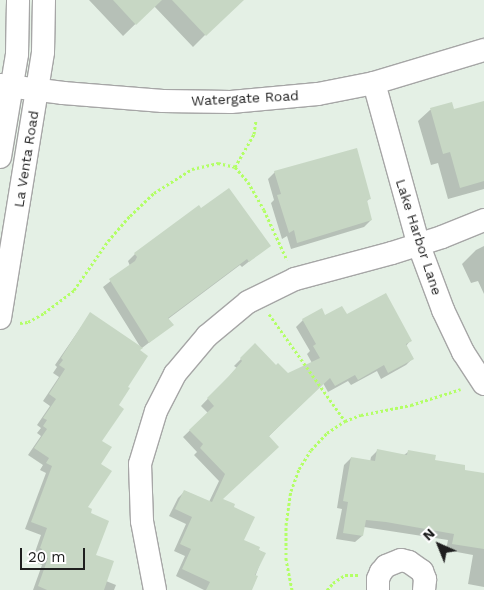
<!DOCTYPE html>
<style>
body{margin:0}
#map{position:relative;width:484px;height:590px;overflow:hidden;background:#e4f0e5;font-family:"Work Sans",sans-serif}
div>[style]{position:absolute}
.shadow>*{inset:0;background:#0003}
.building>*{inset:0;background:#c7d7c4}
.path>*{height:3px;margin-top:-1.5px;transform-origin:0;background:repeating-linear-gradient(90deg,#b3ff66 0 2.5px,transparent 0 5px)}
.roads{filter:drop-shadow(1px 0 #a6a6a6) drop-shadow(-1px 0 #a6a6a6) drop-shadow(0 1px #a6a6a6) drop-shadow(0 -1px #a6a6a6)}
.minor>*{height:22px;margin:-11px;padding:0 11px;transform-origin:11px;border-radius:11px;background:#fff}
span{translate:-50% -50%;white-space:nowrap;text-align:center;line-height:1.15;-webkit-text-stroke:5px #fff;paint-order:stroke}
.street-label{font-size:14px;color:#1f1f1f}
.north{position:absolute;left:414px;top:520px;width:50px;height:50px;-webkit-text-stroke:4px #fff;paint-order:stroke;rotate:316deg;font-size:14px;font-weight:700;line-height:20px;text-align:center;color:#1f1f1f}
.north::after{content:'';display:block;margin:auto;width:18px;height:22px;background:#1f1f1f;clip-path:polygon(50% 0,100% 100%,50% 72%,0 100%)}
.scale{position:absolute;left:20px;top:548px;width:65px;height:22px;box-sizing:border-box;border:2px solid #1f1f1f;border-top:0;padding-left:6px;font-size:15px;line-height:18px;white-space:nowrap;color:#1f1f1f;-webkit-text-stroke:4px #fff;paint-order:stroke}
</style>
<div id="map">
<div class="shadow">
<div style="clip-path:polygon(89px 0,240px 0,193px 47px,154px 6px,123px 36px)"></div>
<div style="clip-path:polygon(484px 102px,484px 189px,448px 199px,438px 163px,431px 165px,418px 121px,430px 110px,451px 104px,453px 111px)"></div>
<div style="clip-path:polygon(275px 172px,370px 198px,366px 202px,371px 220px,364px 227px,291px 249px,287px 236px,282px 239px,271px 203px,274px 200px,268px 179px)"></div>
<div style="clip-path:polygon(269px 246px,242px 267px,240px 265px,168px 319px,172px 325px,138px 351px,126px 387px,101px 441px,99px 464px,86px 508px,95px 555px,106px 581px,116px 585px,114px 590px,33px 590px,42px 565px,34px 562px,36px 555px,34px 555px,41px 535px,25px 529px,46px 473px,40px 470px,43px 465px,28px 455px,41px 436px,37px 433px,41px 428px,37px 425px,50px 406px,43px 401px,59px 377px,53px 373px,57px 367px,55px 365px,90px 314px,141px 348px,103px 287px,130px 266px,128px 261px,135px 254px)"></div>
<div style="clip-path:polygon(484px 246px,484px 294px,478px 281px,471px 283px,462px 264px,476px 250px)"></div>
<div style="clip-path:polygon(346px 316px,410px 341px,406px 346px,413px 358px,406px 365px,381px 379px,377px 371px,351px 385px,348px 381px,328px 392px,323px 383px,268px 437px,221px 499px,232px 507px,243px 541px,264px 553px,250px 590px,204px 590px,176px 576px,185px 556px,174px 551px,186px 524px,169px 516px,178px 498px,185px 491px,209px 502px,219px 481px,194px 455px,197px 452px,183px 437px,208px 413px,201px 406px,237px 368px,234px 366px,255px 345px,276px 366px,288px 374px,312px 363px,307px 354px,310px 351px,296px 327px,303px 320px)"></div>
<div style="clip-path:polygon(377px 451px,404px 455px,408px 452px,463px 471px,484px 475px,484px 587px,468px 584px,473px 555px,446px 550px,448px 540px,364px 527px,362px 536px,355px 542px,336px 539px,342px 509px,337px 508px,344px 465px,351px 458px,370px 462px,371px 457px)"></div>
</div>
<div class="building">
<div style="clip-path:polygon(113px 0,162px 0,136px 25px)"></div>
<div style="clip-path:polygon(172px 0,244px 0,206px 36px)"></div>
<div style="clip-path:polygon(484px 101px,484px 181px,460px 188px,450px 152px,443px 154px,430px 108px,452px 102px,454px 109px)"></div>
<div style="clip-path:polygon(357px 148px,371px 199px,367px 200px,372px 220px,297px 243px,294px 230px,289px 233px,277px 195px,281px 194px,274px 171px)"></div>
<div style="clip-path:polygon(229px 188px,271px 246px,249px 262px,247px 259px,168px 318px,174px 325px,149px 343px,109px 279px,135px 261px,137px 257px,134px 253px,199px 205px,201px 208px)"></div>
<div style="clip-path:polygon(386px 293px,412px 341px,406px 344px,414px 359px,388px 373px,384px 365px,358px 380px,355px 375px,335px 386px,330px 378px,269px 436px,279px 447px,223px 499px,235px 504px,234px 507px,255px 517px,244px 540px,260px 547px,259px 550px,266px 553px,255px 575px,258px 576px,252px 590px,206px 590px,210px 582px,182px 569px,191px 549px,180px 544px,192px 517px,175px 509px,184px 490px,212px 502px,225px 474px,200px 448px,203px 444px,189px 430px,214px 406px,207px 398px,229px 376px,242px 361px,240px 358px,255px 343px,276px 365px,278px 363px,288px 373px,320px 358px,313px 346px,316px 344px,302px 319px,322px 308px,325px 315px,342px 306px,347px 314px)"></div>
<div style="clip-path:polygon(90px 312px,143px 348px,140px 350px,148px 356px,128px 387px,130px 388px,119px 405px,124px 409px,102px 441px,112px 447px,101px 464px,112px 471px,88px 507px,92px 509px,91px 513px,109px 521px,96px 555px,114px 561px,104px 590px,47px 590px,38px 586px,48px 558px,40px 555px,42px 549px,40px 548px,47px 528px,31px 522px,52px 466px,46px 463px,49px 458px,34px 448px,47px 429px,43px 426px,47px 420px,43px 418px,56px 399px,49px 394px,65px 369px,59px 365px,63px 360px,61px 358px)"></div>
<div style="clip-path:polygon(377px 449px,407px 455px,408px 450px,436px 455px,435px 460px,465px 465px,465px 470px,484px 473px,484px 549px,452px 544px,454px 534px,386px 522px,366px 520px,363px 536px,343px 533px,348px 502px,343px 501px,351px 457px,375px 461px)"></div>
</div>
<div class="path">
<div style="left:235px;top:167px;width:38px;rotate:-60deg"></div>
<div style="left:254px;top:134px;width:14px;rotate:-82deg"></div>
<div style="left:269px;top:314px;width:131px;rotate:54.6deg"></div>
<div style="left:20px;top:323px;width:8px;rotate:-7deg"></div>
<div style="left:28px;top:322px;width:18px;rotate:-29deg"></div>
<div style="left:44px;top:313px;width:38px;rotate:-37deg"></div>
<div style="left:74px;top:290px;width:60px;rotate:-55.2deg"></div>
<div style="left:108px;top:241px;width:33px;rotate:-49deg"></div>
<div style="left:130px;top:216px;width:33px;rotate:-44deg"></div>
<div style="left:154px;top:193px;width:45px;rotate:-32.3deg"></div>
<div style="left:192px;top:169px;width:27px;rotate:-13deg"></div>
<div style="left:218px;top:163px;width:17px;rotate:13deg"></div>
<div style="left:235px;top:167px;width:20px;rotate:49deg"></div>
<div style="left:248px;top:182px;width:32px;rotate:60deg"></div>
<div style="left:264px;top:210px;width:55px;rotate:65.3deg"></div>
<div style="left:292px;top:590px;width:31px;rotate:-101deg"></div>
<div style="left:286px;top:560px;width:35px;rotate:-90deg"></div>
<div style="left:286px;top:525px;width:34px;rotate:-82deg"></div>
<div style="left:291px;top:491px;width:23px;rotate:-70deg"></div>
<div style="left:299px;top:469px;width:22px;rotate:-58deg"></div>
<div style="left:311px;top:450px;width:23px;rotate:-47deg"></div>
<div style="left:327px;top:433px;width:22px;rotate:-34deg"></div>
<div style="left:345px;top:421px;width:17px;rotate:-21deg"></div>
<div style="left:361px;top:415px;width:51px;rotate:-11.3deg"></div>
<div style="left:411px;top:405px;width:52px;rotate:-17.7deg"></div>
<div style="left:327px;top:590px;width:9px;rotate:-49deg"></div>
<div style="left:333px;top:583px;width:14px;rotate:-34deg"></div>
<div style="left:345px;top:575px;width:13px"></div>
</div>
<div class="roads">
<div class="minor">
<div style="left:374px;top:83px;width:166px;rotate:74.6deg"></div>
<div style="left:418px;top:243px;width:72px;rotate:69.5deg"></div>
<div style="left:443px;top:310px;width:47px;rotate:64.5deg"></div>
<div style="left:463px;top:352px;width:38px;rotate:57deg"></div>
<div style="left:0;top:85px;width:64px;rotate:7.2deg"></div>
<div style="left:63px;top:93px;width:100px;rotate:4.6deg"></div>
<div style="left:163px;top:101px;width:68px;rotate:0.8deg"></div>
<div style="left:231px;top:102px;width:87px;rotate:-5.3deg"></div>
<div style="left:318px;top:94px;width:57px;rotate:-11.1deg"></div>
<div style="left:374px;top:83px;width:115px;rotate:-16.7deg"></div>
<div style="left:0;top:157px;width:104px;rotate:-80.6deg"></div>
<div style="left:17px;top:54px;width:54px;rotate:-88.9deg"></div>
<div style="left:0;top:318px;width:269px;rotate:-80.8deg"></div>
<div style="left:43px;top:52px;width:52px;rotate:-88.9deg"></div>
<div style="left:155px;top:590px;width:70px;rotate:-100.7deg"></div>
<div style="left:142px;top:521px;width:57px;rotate:-92deg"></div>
<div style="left:140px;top:464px;width:55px;rotate:-73.2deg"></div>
<div style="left:156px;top:411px;width:42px;rotate:-62.8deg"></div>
<div style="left:175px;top:374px;width:50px;rotate:-49.9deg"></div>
<div style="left:207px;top:336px;width:53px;rotate:-39.7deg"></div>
<div style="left:248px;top:302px;width:52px;rotate:-26.1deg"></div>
<div style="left:295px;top:279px;width:100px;rotate:-15deg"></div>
<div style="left:392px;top:253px;width:52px;rotate:-17.7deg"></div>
<div style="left:442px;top:237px;width:45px;rotate:-22deg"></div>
<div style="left:378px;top:590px;width:11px;rotate:-90deg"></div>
<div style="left:378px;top:579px;width:8px;rotate:-67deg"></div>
<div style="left:381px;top:572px;width:8px;rotate:-50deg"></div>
<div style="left:386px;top:566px;width:16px;rotate:-22deg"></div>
<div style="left:401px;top:560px;width:8px;rotate:14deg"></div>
<div style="left:409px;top:562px;width:16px;rotate:35deg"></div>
<div style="left:422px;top:571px;width:9px;rotate:69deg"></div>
<div style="left:425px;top:579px;width:11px;rotate:95deg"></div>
</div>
</div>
<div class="street-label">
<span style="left:245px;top:98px;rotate:-3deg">Watergate Road</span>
<span style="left:26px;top:159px;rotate:-81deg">La Venta Road</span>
<span style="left:419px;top:237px;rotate:72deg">Lake Harbor Lane</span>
</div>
<div class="north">N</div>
<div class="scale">20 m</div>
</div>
